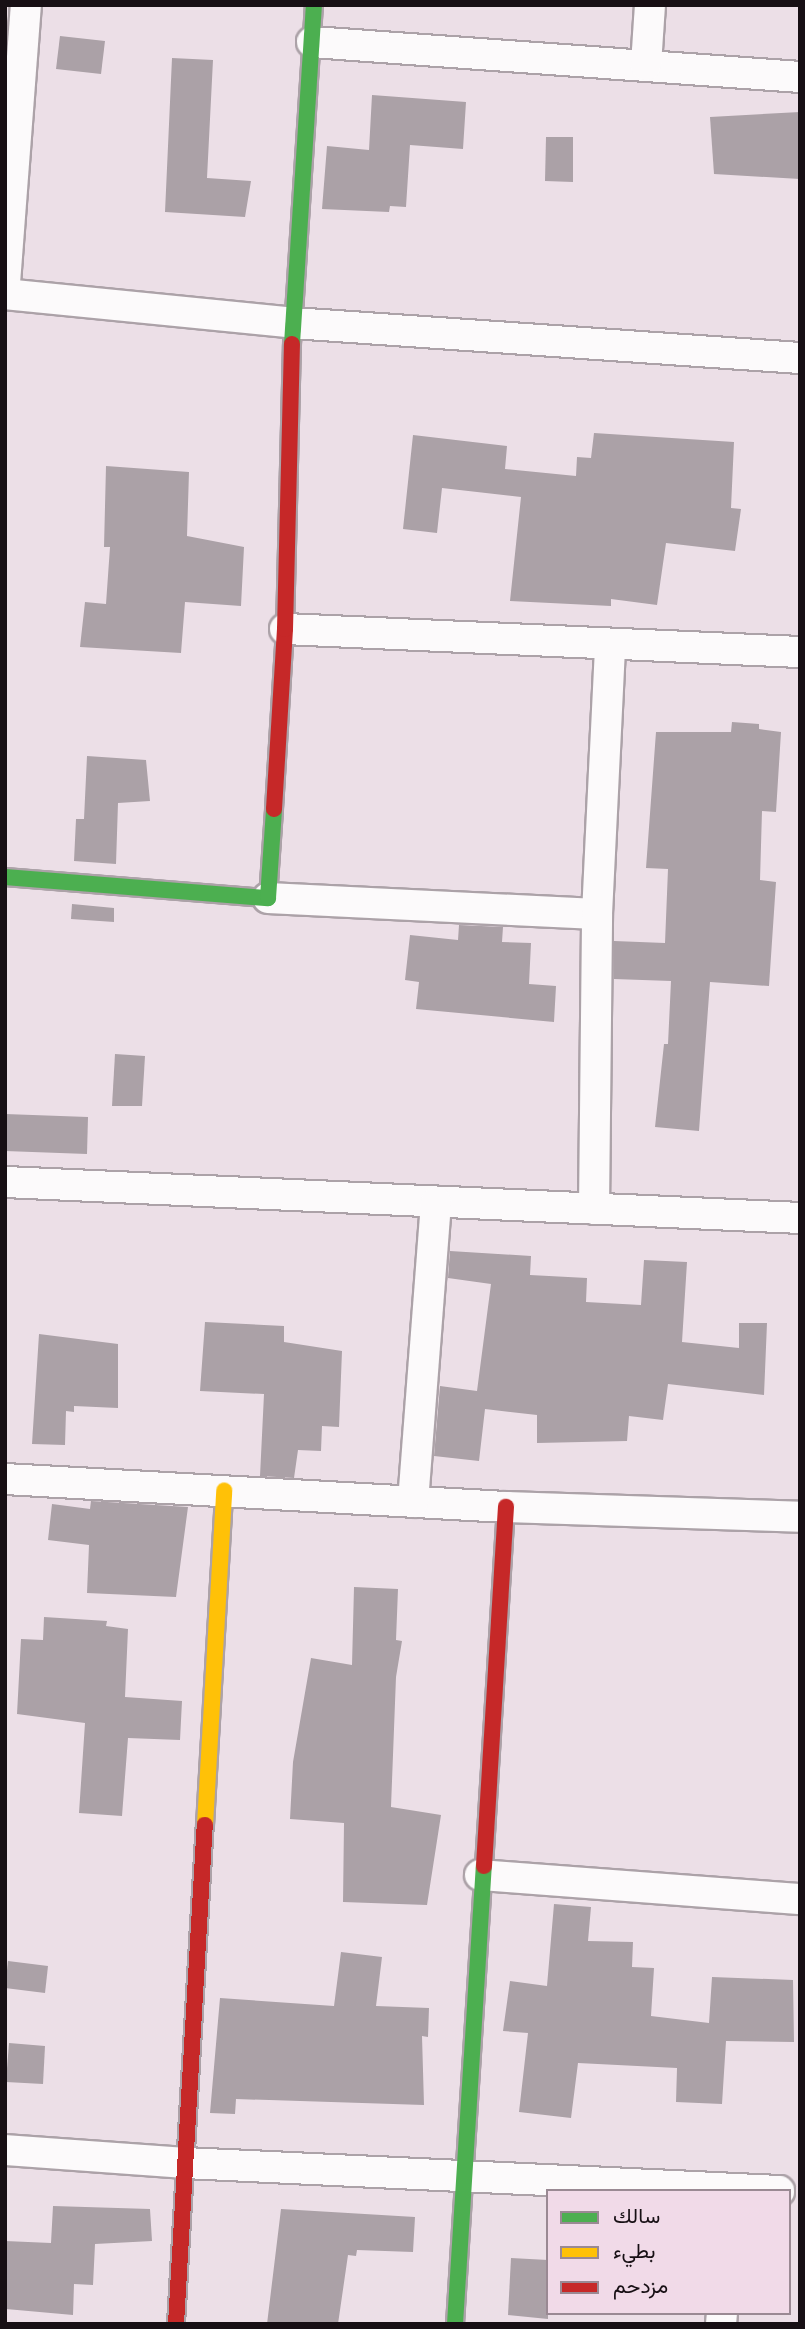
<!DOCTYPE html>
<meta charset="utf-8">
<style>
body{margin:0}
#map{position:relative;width:805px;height:2329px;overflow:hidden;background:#ecdfe7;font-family:"Work Sans",Vazirmatn,sans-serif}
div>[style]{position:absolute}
.building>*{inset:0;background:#aba1a7}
.roads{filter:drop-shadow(2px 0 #aca2a8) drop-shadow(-2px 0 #aca2a8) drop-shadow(0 2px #aca2a8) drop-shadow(0 -2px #aca2a8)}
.street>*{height:30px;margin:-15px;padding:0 15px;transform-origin:15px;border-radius:15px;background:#fcfafb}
.fast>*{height:16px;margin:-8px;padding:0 8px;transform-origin:8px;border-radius:8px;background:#4caf50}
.slow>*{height:16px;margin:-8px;padding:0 8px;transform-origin:8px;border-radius:8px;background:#ffc107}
.jam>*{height:16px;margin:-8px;padding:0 8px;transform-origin:8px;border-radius:8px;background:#c62828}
span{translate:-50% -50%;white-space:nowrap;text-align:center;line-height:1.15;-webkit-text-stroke:5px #f1dae8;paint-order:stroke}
.frame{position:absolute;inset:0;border:7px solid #170f14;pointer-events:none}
.legend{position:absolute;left:546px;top:2189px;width:245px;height:126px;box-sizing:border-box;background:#f1dae8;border:2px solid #9a8993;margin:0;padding:9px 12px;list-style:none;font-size:21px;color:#170f14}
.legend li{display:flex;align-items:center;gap:14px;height:35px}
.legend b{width:35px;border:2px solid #9a8993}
</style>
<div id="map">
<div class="building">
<div style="clip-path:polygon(60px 36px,105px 41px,101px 74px,56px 69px)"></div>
<div style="clip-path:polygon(172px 58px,213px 60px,207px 178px,251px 181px,245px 217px,165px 212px)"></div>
<div style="clip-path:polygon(372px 95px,466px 102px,463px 149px,410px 145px,406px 207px,390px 206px,389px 212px,322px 209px,327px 146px,369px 150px)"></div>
<div style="clip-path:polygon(800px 112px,800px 179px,714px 174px,710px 117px)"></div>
<div style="clip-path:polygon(546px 137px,573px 137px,573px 182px,545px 181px)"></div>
<div style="clip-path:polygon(594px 433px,734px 442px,731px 508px,741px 509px,735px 551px,666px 543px,657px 605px,611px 599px,611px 606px,510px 601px,521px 497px,442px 488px,437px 533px,403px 529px,413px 435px,507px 446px,505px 469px,576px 476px,577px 457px,591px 458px)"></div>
<div style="clip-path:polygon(106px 466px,189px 472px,187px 536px,244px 547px,241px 606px,185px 602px,181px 653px,80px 647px,85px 602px,106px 604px,110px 547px,104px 547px)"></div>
<div style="clip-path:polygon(732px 722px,759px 724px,759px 729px,781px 732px,776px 812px,762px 811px,760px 880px,776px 882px,769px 986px,710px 982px,699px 1131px,655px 1127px,664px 1044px,668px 1044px,671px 981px,614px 979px,614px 941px,665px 943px,668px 869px,646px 868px,656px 732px,731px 732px)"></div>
<div style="clip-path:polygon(87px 756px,146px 760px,150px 801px,118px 803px,116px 864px,74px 861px,76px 819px,84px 819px)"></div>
<div style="clip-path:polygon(72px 904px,114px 908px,114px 922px,71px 919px)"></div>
<div style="clip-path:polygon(459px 925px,503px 927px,502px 942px,531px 943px,529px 984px,556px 986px,554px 1022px,416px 1009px,419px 982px,405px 980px,410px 935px,458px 940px)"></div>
<div style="clip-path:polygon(115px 1054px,145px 1056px,142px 1106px,112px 1106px)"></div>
<div style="clip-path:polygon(5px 1114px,88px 1117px,87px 1154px,5px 1151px)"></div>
<div style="clip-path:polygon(450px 1251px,531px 1256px,530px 1275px,587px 1278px,586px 1302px,641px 1305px,644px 1260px,687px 1262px,682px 1342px,739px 1348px,739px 1323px,767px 1323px,764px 1395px,668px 1384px,663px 1420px,629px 1416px,627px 1441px,537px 1443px,537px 1415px,485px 1409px,479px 1461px,434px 1456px,440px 1386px,477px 1391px,491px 1284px,448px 1278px)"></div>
<div style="clip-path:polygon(205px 1322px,284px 1326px,284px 1342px,342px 1351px,339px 1427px,322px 1426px,321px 1451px,298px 1450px,294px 1478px,260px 1476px,264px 1394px,200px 1391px)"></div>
<div style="clip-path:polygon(39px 1334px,118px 1344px,118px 1408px,74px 1406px,74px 1412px,66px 1411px,65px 1445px,32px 1444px)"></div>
<div style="clip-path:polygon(91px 1501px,188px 1507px,176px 1597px,87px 1593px,89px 1545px,48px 1540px,52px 1504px,90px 1509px)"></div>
<div style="clip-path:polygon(354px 1587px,398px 1589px,396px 1640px,402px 1641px,396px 1677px,391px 1807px,441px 1815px,427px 1905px,343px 1902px,344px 1823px,290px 1819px,293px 1762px,311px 1658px,352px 1665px)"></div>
<div style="clip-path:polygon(44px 1617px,107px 1621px,106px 1626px,128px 1629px,125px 1697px,182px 1701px,180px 1740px,128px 1738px,122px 1816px,79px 1813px,85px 1723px,17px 1714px,21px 1639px,43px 1640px)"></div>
<div style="clip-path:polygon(554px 1904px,591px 1907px,588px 1941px,633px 1942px,632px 1967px,654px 1968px,651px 2016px,709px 2023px,712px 1977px,793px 1980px,794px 2042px,726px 2041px,722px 2104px,676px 2102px,677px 2068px,578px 2063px,571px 2118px,519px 2112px,528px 2033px,503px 2031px,510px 1981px,547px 1986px)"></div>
<div style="clip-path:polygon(341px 1952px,382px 1957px,376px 2006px,429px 2008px,428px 2037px,422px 2036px,424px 2105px,236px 2099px,235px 2114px,210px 2113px,220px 1998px,334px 2006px)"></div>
<div style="clip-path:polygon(8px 1961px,48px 1966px,45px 1993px,5px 1988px)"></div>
<div style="clip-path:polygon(9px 2043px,45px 2046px,43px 2084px,6px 2082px)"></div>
<div style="clip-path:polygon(53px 2206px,150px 2209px,152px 2241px,95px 2244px,93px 2285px,74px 2284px,73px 2315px,6px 2309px,5px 2241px,51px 2243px)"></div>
<div style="clip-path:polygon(281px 2209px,415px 2217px,413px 2252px,357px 2250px,356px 2256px,348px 2255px,338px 2324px,267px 2324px)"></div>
<div style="clip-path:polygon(511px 2258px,548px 2260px,548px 2319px,508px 2315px)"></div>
</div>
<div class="roads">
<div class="street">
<div style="left:312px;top:42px;width:489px;rotate:4.1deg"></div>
<div style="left:646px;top:65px;width:60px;rotate:-86.2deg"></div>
<div style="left:5px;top:283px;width:279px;rotate:-85.7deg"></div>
<div style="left:5px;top:294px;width:289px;rotate:5.7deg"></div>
<div style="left:293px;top:323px;width:508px;rotate:3.95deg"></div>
<div style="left:285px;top:629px;width:516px;rotate:2.56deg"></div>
<div style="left:268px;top:898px;width:329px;rotate:2.8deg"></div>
<div style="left:5px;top:1182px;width:796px;rotate:2.59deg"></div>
<div style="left:594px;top:1209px;width:295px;rotate:-89.4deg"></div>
<div style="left:597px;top:914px;width:268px;rotate:-87.2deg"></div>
<div style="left:5px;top:1479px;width:502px;rotate:3.2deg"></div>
<div style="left:506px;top:1507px;width:294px;rotate:1.9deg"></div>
<div style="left:413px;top:1502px;width:301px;rotate:-85.6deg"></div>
<div style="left:480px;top:1875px;width:321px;rotate:4.3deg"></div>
<div style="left:5px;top:2150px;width:180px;rotate:4.1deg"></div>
<div style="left:185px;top:2163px;width:595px;rotate:2.7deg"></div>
<div style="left:721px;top:2324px;width:11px;rotate:-85deg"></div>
</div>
<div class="fast">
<div style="left:292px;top:344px;width:340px;rotate:-86.3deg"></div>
<div style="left:5px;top:877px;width:264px;rotate:4.6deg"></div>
<div style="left:268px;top:898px;width:89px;rotate:-86.1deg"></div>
<div style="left:455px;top:2324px;width:459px;rotate:-86.4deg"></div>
</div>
<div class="slow">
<div style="left:205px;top:1825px;width:335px;rotate:-86.7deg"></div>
</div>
<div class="jam">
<div style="left:274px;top:809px;width:180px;rotate:-86.5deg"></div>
<div style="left:285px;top:629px;width:285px;rotate:-88.6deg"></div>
<div style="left:484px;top:1866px;width:360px;rotate:-86.5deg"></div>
<div style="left:176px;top:2324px;width:500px;rotate:-86.7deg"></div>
</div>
</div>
<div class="frame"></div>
<ul class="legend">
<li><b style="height:9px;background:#4caf50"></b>سالك</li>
<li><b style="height:9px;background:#ffc107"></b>بطيء</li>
<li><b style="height:9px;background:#c62828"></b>مزدحم</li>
</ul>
</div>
